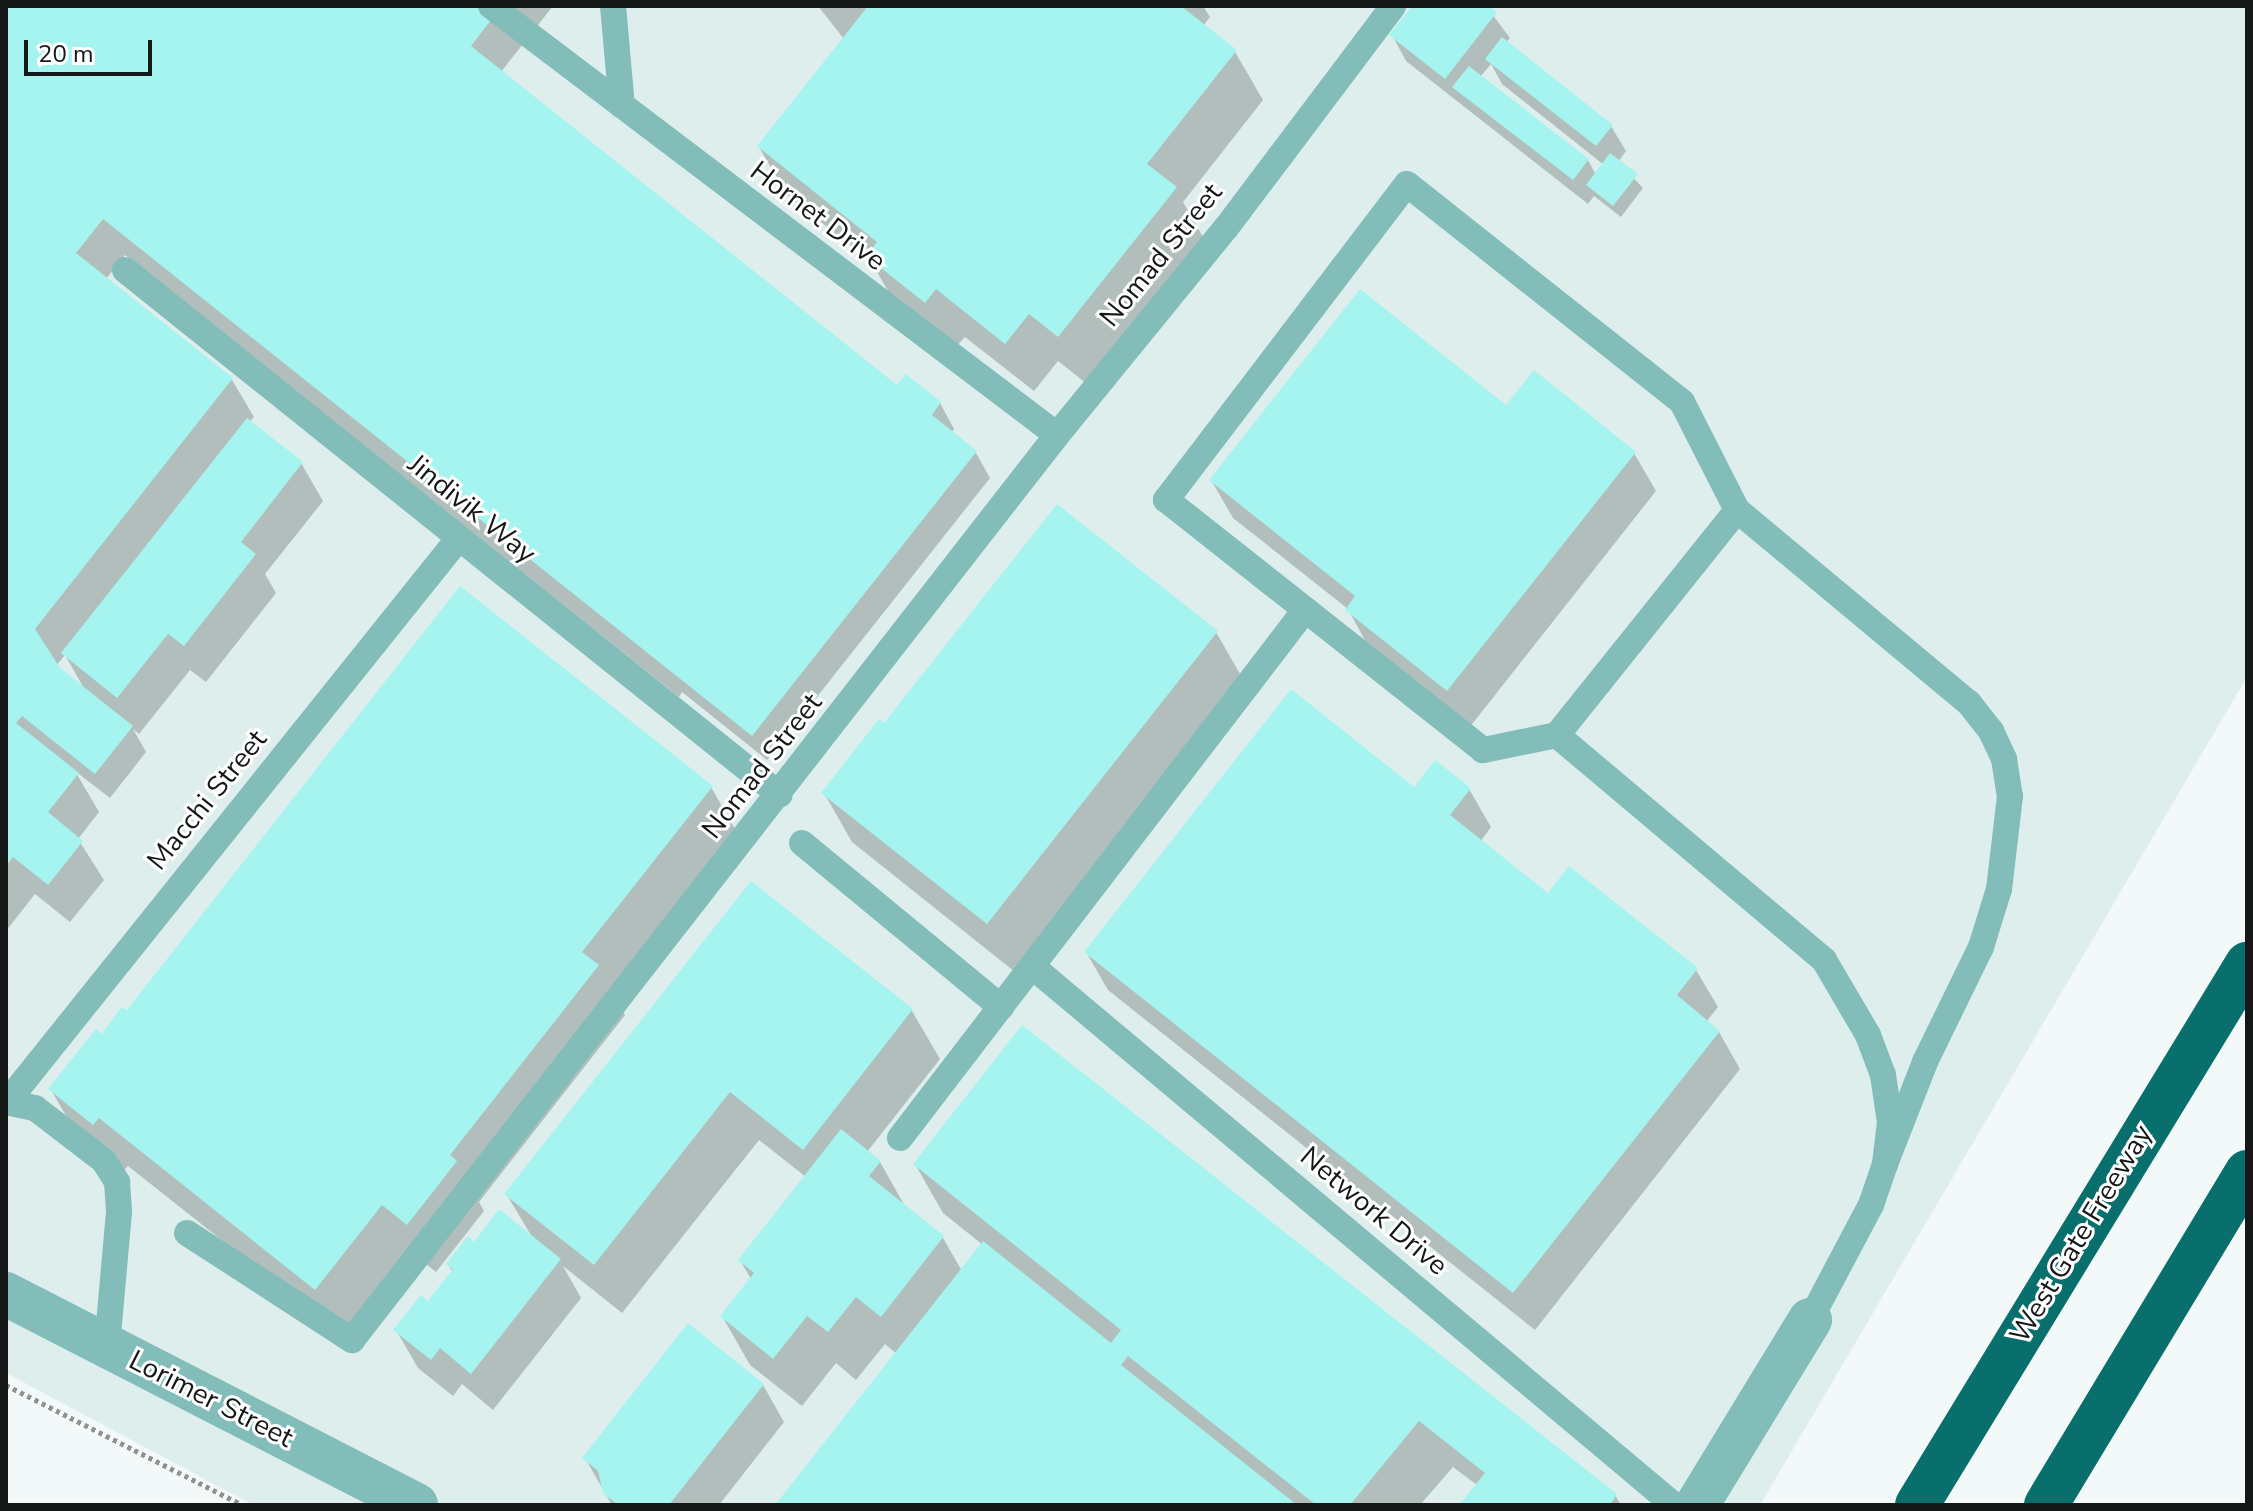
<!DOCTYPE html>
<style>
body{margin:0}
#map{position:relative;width:2253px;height:1511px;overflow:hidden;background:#f2f9f8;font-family:"Nunito Sans",sans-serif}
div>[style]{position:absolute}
.built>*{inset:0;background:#deeeec}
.shadow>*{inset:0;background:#0003}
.building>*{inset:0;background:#a5f4ef}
.path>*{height:5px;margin-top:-2.5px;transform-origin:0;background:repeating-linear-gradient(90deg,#8e9392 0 4px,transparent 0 8px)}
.service>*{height:26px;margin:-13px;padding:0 13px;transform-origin:13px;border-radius:13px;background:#82bdba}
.minor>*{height:44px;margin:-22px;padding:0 22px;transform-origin:22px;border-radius:22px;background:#82bdba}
.motorway>*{height:44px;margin:-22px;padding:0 22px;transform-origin:22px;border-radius:22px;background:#096f6c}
span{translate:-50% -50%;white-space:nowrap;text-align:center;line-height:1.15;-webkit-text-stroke:6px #fff;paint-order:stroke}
.street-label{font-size:28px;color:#161818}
.frame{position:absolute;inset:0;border:8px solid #161818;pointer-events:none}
.scale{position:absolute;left:24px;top:40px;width:128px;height:36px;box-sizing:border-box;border:4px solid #161818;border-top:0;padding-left:10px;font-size:24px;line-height:28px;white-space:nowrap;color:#161818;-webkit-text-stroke:6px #fff;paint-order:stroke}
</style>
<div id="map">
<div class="built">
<div style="clip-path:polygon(6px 6px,2247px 6px,2247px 677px,1760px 1505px,253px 1505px,6px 1373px)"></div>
</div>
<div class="shadow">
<div style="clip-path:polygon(evenodd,6px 6px,553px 6px,501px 72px,897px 388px,940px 403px,954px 429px,951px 433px,976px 453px,990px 478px,767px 760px,682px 692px,679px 697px,125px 255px,106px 279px,232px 380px,254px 417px,249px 422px,301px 463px,323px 501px,265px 574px,276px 593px,206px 682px,190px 670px,139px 734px,133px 729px,146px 752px,110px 798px,75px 771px,99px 812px,78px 839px,104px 880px,70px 922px,35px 894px,6px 931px,6px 6px,65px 655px,85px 690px,56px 666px,65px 655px)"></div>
<div style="clip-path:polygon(818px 6px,1203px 6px,1210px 17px,1203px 26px,1235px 52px,1263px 100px,1183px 202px,1203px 237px,1087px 384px,1058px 361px,1034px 391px,965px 337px,953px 350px,896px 305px,872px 263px,787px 195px,759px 147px,844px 39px)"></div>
<div style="clip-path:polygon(evenodd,1415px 6px,1486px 6px,1510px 38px,1506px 43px,1611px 126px,1626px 151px,1618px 162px,1643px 188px,1621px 217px,1594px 196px,1588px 204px,1406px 61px,1392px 35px,1415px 6px,1491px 64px,1502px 84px,1604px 165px,1596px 175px,1588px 160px,1480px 77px,1491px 64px)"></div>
<div style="clip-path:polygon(1634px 453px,1656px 491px,1469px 728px,1369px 648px,1348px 609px,1233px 518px,1211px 480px)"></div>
<div style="clip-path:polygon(1216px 632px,1244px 681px,1015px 972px,852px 842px,824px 793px,884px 726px)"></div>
<div style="clip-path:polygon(711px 787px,739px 836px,614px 995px,625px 1015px,479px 1202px,484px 1211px,436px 1272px,411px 1252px,344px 1337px,128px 1166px,122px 1172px,79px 1138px,51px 1090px,127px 1013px)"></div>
<div style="clip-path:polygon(1469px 789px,1491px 827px,1480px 842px,1548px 896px,1696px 970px,1718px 1007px,1706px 1022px,1719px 1032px,1740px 1069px,1535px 1330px,1108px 990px,1086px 952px,1414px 790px)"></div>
<div style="clip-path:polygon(752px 884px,912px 1011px,940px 1059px,867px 1152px,880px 1162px,906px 1208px,943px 1238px,962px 1271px,983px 1245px,943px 1213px,915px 1164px,1615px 1495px,1621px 1505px,1461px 1505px,1477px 1485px,1453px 1467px,1420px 1505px,777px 1505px,897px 1354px,885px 1344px,856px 1380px,836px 1363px,802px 1406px,750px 1365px,722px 1316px,751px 1279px,740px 1260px,806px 1177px,759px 1140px,622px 1313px,563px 1266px,581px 1298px,493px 1410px,462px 1384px,453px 1396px,418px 1368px,396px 1330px,428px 1304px,453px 1272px,448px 1264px,474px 1244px,532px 1237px,507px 1195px)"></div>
<div style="clip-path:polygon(763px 1385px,784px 1422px,719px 1505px,612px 1505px,585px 1458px)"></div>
</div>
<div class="building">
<div style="clip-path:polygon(6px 6px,502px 6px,471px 46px,897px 385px,906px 374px,941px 402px,932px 415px,977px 451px,752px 736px,103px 219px,76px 253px,233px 378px,35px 629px,60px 668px,133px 726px,95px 774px,22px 716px,16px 723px,79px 773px,48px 812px,83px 841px,48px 885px,13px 857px,6px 866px)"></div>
<div style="clip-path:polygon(868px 6px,1181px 6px,1237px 50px,1147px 164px,1177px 187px,1058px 337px,1029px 314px,1005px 344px,936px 289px,925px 303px,866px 256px,877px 242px,757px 146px)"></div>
<div style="clip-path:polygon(1412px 6px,1489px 6px,1497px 12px,1445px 79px,1389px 35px)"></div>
<div style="clip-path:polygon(1502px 37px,1613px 125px,1596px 146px,1485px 59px)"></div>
<div style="clip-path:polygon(1469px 66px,1589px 159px,1573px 180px,1452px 87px)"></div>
<div style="clip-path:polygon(1610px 153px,1638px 174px,1613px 206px,1586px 185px)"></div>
<div style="clip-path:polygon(1360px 289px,1506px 405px,1534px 370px,1636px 452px,1447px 691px,1345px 610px,1355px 596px,1209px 480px)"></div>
<div style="clip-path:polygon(247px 418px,303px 462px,241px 542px,256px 554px,184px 646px,168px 634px,117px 698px,61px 653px)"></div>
<div style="clip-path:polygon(1057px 504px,1218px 631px,987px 924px,821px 793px,879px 719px,884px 723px)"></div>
<div style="clip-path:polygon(460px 586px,713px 786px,582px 952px,599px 965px,450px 1155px,457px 1161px,407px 1225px,382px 1205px,315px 1290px,99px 1118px,93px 1125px,48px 1089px,96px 1029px,102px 1034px,122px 1007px,127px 1010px)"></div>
<div style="clip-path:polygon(1291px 689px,1414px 787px,1435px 760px,1471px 788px,1450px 815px,1548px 893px,1569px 866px,1698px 968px,1677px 995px,1720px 1031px,1513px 1293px,1084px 952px)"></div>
<div style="clip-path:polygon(751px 881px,913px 1009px,803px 1150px,730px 1092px,594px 1265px,504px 1194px)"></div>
<div style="clip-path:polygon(1022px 1025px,1617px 1494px,1610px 1505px,1459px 1505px,1485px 1473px,1419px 1421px,1350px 1505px,1316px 1505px,1128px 1356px,1121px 1365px,1297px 1505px,775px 1505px,983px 1241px,1111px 1343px,1121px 1330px,913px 1164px)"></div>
<div style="clip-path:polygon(841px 1129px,881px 1161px,869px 1176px,944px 1236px,881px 1317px,856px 1297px,828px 1332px,807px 1316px,773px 1359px,720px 1316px,754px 1273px,738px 1260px)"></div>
<div style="clip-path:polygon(499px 1209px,561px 1259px,471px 1374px,440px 1348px,431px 1360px,393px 1330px,421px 1295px,428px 1301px,453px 1269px,446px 1264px,468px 1236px,474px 1242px)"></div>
<div style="clip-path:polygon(688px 1323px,764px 1384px,669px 1505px,618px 1505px,603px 1493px,598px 1471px,582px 1458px)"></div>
</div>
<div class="path">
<div style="left:6px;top:1385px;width:266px;rotate:26.9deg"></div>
</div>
<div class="service">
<div style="left:491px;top:6px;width:710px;rotate:37.16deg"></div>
<div style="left:613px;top:6px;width:100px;rotate:84.9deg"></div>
<div style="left:125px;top:270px;width:839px;rotate:38.71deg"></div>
<div style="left:1557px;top:735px;width:76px;rotate:168.5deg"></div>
<div style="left:1483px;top:750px;width:404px;rotate:-141.7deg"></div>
<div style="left:1166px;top:500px;width:397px;rotate:-52.7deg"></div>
<div style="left:1407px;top:184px;width:351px;rotate:38.4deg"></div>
<div style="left:1682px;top:402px;width:121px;rotate:63deg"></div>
<div style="left:802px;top:843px;width:258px;rotate:39.5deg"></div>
<div style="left:1033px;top:967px;width:837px;rotate:40.01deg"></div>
<div style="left:6px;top:1102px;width:30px;rotate:12deg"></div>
<div style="left:35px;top:1108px;width:87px;rotate:37.5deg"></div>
<div style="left:104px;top:1161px;width:25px;rotate:58deg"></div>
<div style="left:117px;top:1182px;width:30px;rotate:86deg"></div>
<div style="left:119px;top:1212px;width:135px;rotate:95.1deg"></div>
<div style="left:7px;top:1102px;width:721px;rotate:-51.3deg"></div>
<div style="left:900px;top:1138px;width:665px;rotate:-52.51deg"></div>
<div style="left:187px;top:1233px;width:197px;rotate:33deg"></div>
<div style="left:352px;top:1340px;width:1147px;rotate:-52.08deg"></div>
<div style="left:1057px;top:435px;width:267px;rotate:-50.8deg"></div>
<div style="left:1226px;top:228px;width:278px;rotate:-53deg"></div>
<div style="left:1810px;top:1320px;width:130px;rotate:-62.1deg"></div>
<div style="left:1871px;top:1205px;width:43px;rotate:-71.1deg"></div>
<div style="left:1885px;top:1164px;width:42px;rotate:-83.2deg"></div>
<div style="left:1890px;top:1122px;width:48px;rotate:-98.5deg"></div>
<div style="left:1883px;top:1075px;width:43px;rotate:-110.6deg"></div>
<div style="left:1868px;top:1035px;width:87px;rotate:-120.4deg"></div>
<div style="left:1824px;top:960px;width:349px;rotate:-139.9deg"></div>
<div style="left:1557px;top:735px;width:288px;rotate:-51.3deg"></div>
<div style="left:1737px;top:510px;width:302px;rotate:39.8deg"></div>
<div style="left:1969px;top:703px;width:36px;rotate:52deg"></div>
<div style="left:1991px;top:731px;width:31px;rotate:65deg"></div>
<div style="left:2004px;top:759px;width:37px;rotate:81deg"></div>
<div style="left:2010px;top:796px;width:94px;rotate:96.7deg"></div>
<div style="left:1999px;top:889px;width:61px;rotate:107.2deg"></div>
<div style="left:1981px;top:947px;width:128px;rotate:116deg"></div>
<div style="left:1925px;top:1062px;width:110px;rotate:111.4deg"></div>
</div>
<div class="minor">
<div style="left:6px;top:1294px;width:461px;rotate:27.2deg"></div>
<div style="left:1697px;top:1505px;width:217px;rotate:-58.6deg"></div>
</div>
<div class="motorway">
<div style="left:1917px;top:1505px;width:634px;rotate:-58.62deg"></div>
<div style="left:2046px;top:1505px;width:389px;rotate:-58.9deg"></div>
</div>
<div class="street-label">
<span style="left:818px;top:216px;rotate:37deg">Hornet Drive</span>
<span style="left:1161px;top:255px;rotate:-51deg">Nomad Street</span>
<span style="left:472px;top:509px;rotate:39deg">Jindivik Way</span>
<span style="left:762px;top:766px;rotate:-52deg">Nomad Street</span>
<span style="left:207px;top:800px;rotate:-51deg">Macchi Street</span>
<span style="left:1374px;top:1211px;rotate:40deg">Network Drive</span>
<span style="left:2081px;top:1234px;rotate:-59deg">West Gate Freeway</span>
<span style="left:211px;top:1399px;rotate:27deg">Lorimer Street</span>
</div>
<div class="frame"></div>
<div class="scale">20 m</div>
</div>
